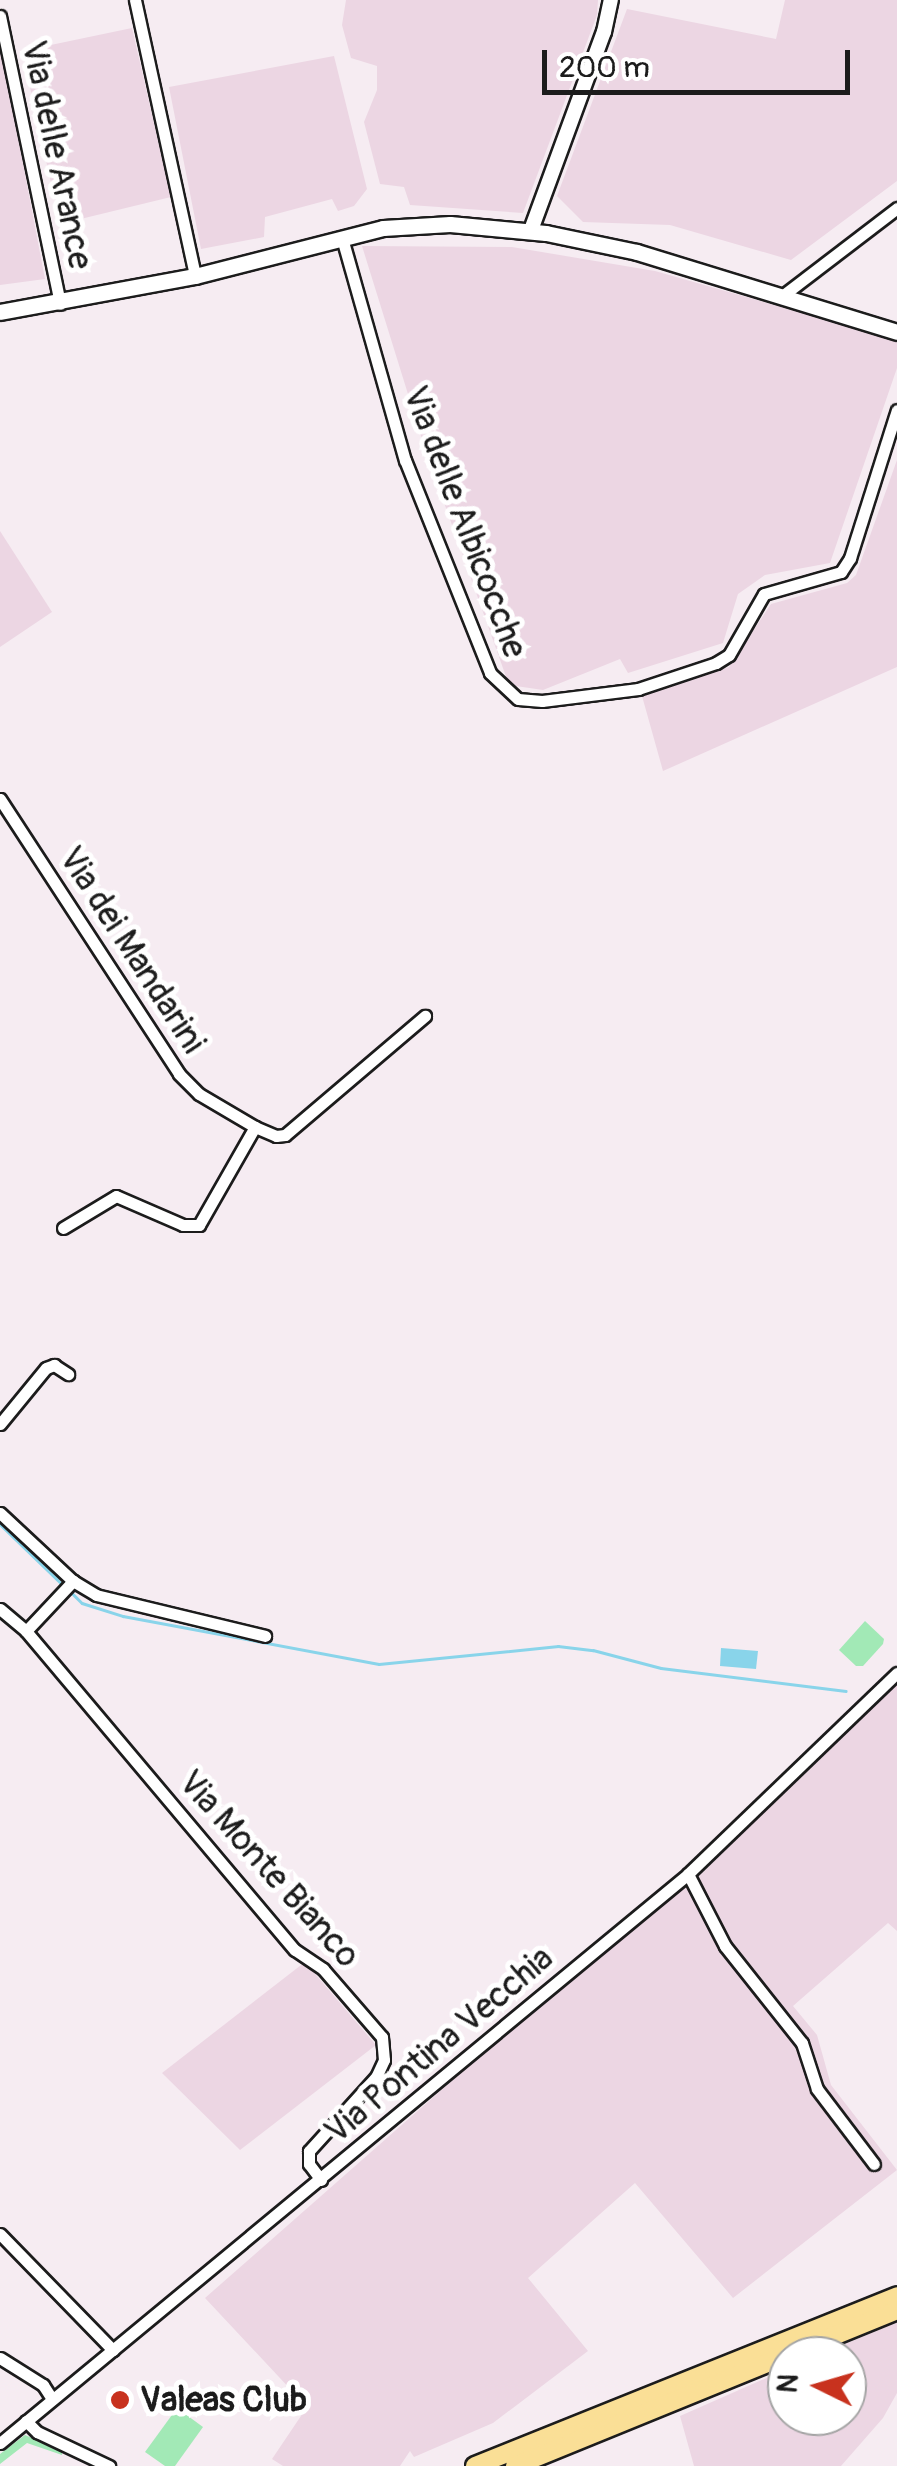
<!DOCTYPE html>
<style>
body{margin:0}
#map{position:relative;width:897px;height:2466px;overflow:hidden;background:#f6ecf2;font-family:Pangolin,sans-serif}
div>[style]{position:absolute}
.built>*{inset:0;background:#ecd6e3}
.green>*{inset:0;background:#a2e9b6}
.water>*{inset:0;background:#89d4ea}
.stream>*{height:2.5px;margin:-1.25px;padding:0 1.25px;transform-origin:1.25px;border-radius:1.25px;background:#89d4ea}
.roads{filter:drop-shadow(2px 0 #1c1c1c) drop-shadow(-2px 0 #1c1c1c) drop-shadow(0 2px #1c1c1c) drop-shadow(0 -2px #1c1c1c)}
.minor>*{height:11px;margin:-5.5px;padding:0 5.5px;transform-origin:5.5px;border-radius:5.5px;background:#fff}
.tertiary>*{height:14px;margin:-7px;padding:0 7px;transform-origin:7px;border-radius:7px;background:#fff}
.secondary>*{height:15px;margin:-7.5px;padding:0 7.5px;transform-origin:7.5px;border-radius:7.5px;background:#fff}
.trunk>*{height:18px;margin:-9px;padding:0 9px;transform-origin:9px;border-radius:9px;background:#fadf96}
.dots>*{width:28px;height:28px;translate:-50% -50%;box-sizing:border-box;border:5px solid #fff;border-radius:50%}
span{translate:-50% -50%;white-space:nowrap;text-align:center;line-height:1.15;-webkit-text-stroke:10px #fff;paint-order:stroke}
.street-label{font-size:35px;color:#1c1c1c}
.poi-label{font-size:35px;color:#1c1c1c;font-weight:700}
.left{translate:0 -50%;text-align:left}
.north{position:absolute;left:767px;top:2336px;width:100px;height:100px;box-sizing:border-box;background:#fff;border:2px solid #a4a4a4;border-radius:50%;rotate:275deg;font-size:28px;font-weight:700;line-height:40px;text-align:center;color:#1c1c1c}
.north::after{content:'';display:block;margin:auto;width:35px;height:45px;background:#c8321e;clip-path:polygon(50% 0,100% 100%,50% 72%,0 100%)}
.scale{position:absolute;left:542px;top:50px;width:308px;height:45px;box-sizing:border-box;border:5px solid #1c1c1c;border-top:0;padding-left:12px;font-size:30px;line-height:35px;white-space:nowrap;color:#1c1c1c;-webkit-text-stroke:8px #fff;paint-order:stroke}
</style>
<div id="map">
<div class="built">
<div style="clip-path:polygon(346px 0,598px 0,597px 15px,523px 213px,410px 205px,404px 187px,380px 184px,364px 122px,377px 90px,377px 66px,351px 58px,342px 25px)"></div>
<div style="clip-path:polygon(785px 0,897px 0,897px 181px,791px 260px,670px 225px,583px 222px,557px 196px,627px 9px,776px 39px)"></div>
<div style="clip-path:polygon(132px 28px,171px 197px,60px 224px,22px 51px)"></div>
<div style="clip-path:polygon(0 43px,45px 279px,0 285px)"></div>
<div style="clip-path:polygon(334px 56px,367px 189px,354px 206px,338px 211px,332px 199px,265px 217px,264px 237px,201px 249px,169px 87px)"></div>
<div style="clip-path:polygon(362px 246px,512px 247px,655px 271px,897px 340px,897px 368px,830px 563px,765px 575px,738px 594px,723px 643px,628px 673px,620px 659px,543px 690px,509px 685px,426px 452px)"></div>
<div style="clip-path:polygon(897px 460px,897px 667px,663px 771px,642px 696px,729px 667px,771px 604px,847px 583px,856px 575px)"></div>
<div style="clip-path:polygon(0 531px,52px 612px,0 647px)"></div>
<div style="clip-path:polygon(897px 1683px,897px 1931px,888px 1923px,793px 2006px,817px 2035px,831px 2085px,897px 2170px,733px 2298px,635px 2183px,528px 2278px,588px 2351px,493px 2423px,414px 2457px,410px 2451px,400px 2466px,283px 2466px,272px 2459px,307px 2407px,205px 2298px,521px 2020px,700px 1875px)"></div>
<div style="clip-path:polygon(305px 1962px,376px 2045px,240px 2150px,162px 2073px)"></div>
<div style="clip-path:polygon(897px 2322px,897px 2393px,883px 2418px,841px 2466px,694px 2466px,680px 2416px,787px 2369px,787px 2416px,847px 2416px,847px 2356px,817px 2356px)"></div>
</div>
<div class="green">
<div style="clip-path:polygon(865px 1621px,884px 1639px,883px 1644px,863px 1666px,856px 1666px,839px 1650px)"></div>
<div style="clip-path:polygon(177px 2408px,203px 2427px,175px 2466px,165px 2466px,145px 2452px)"></div>
<div style="clip-path:polygon(25px 2435px,62px 2451px,62px 2455px,27px 2443px,0 2464px,0 2454px)"></div>
</div>
<div class="water">
<div style="clip-path:polygon(721px 1648px,758px 1651px,756px 1669px,720px 1666px)"></div>
</div>
<div class="stream">
<div style="left:0;top:1524px;width:88px;rotate:44.1deg"></div>
<div style="left:69px;top:1590px;width:18px;rotate:45deg"></div>
<div style="left:82px;top:1603px;width:43px;rotate:17.6deg"></div>
<div style="left:123px;top:1616px;width:260px;rotate:10.6deg"></div>
<div style="left:379px;top:1664px;width:180px;rotate:-5.7deg"></div>
<div style="left:558px;top:1646px;width:35px;rotate:7deg"></div>
<div style="left:593px;top:1650px;width:70px;rotate:14.8deg"></div>
<div style="left:661px;top:1668px;width:186px;rotate:7.1deg"></div>
</div>
<div class="roads">
<div class="minor">
<div style="left:135px;top:0;width:282px;rotate:77.7deg"></div>
<div style="left:0;top:16px;width:294px;rotate:78.2deg"></div>
<div style="left:342px;top:238px;width:231px;rotate:74.2deg"></div>
<div style="left:405px;top:460px;width:229px;rotate:68.2deg"></div>
<div style="left:490px;top:673px;width:38px;rotate:43deg"></div>
<div style="left:518px;top:699px;width:24px;rotate:5deg"></div>
<div style="left:542px;top:701px;width:97px;rotate:-7.1deg"></div>
<div style="left:638px;top:689px;width:82px;rotate:-18.4deg"></div>
<div style="left:716px;top:663px;width:15px;rotate:-32deg"></div>
<div style="left:729px;top:655px;width:70px;rotate:-60.2deg"></div>
<div style="left:764px;top:594px;width:80px;rotate:-15.9deg"></div>
<div style="left:841px;top:572px;width:17px;rotate:-57deg"></div>
<div style="left:850px;top:558px;width:155px;rotate:-72.4deg"></div>
<div style="left:782px;top:296px;width:145px;rotate:-37.4deg"></div>
<div style="left:0;top:799px;width:328px;rotate:56.9deg"></div>
<div style="left:179px;top:1074px;width:28px;rotate:45deg"></div>
<div style="left:199px;top:1094px;width:65px;rotate:30.5deg"></div>
<div style="left:255px;top:1127px;width:23px;rotate:23deg"></div>
<div style="left:276px;top:1136px;width:9px;rotate:-6deg"></div>
<div style="left:285px;top:1135px;width:184px;rotate:-40.4deg"></div>
<div style="left:63px;top:1228px;width:62px;rotate:-31.1deg"></div>
<div style="left:116px;top:1196px;width:73px;rotate:23.4deg"></div>
<div style="left:183px;top:1225px;width:16px"></div>
<div style="left:199px;top:1225px;width:113px;rotate:-60.3deg"></div>
<div style="left:0;top:1424px;width:72px;rotate:-50.6deg"></div>
<div style="left:46px;top:1368px;width:9px;rotate:-21deg"></div>
<div style="left:54px;top:1365px;width:17px;rotate:33deg"></div>
<div style="left:0;top:1513px;width:100px;rotate:43deg"></div>
<div style="left:73px;top:1581px;width:27px;rotate:31deg"></div>
<div style="left:96px;top:1595px;width:174px;rotate:13.6deg"></div>
<div style="left:0;top:1609px;width:34px;rotate:40deg"></div>
<div style="left:26px;top:1631px;width:417px;rotate:49.9deg"></div>
<div style="left:295px;top:1950px;width:34px;rotate:34deg"></div>
<div style="left:323px;top:1969px;width:90px;rotate:49.1deg"></div>
<div style="left:382px;top:2037px;width:23px;rotate:85deg"></div>
<div style="left:384px;top:2060px;width:19px;rotate:115deg"></div>
<div style="left:376px;top:2077px;width:100px;rotate:132.2deg"></div>
<div style="left:309px;top:2151px;width:13px;rotate:90deg"></div>
<div style="left:309px;top:2164px;width:20px;rotate:53deg"></div>
<div style="left:26px;top:1631px;width:69px;rotate:-46.8deg"></div>
<div style="left:688px;top:1874px;width:81px;rotate:62.8deg"></div>
<div style="left:725px;top:1946px;width:124px;rotate:51.6deg"></div>
<div style="left:802px;top:2043px;width:48px;rotate:71.9deg"></div>
<div style="left:817px;top:2089px;width:94px;rotate:52.8deg"></div>
<div style="left:0;top:2234px;width:162px;rotate:45.8deg"></div>
<div style="left:0;top:2358px;width:51px;rotate:32.1deg"></div>
<div style="left:43px;top:2385px;width:17px;rotate:57deg"></div>
<div style="left:26px;top:2421px;width:16px;rotate:45deg"></div>
<div style="left:37px;top:2432px;width:80px;rotate:25.3deg"></div>
<div style="left:0;top:2443px;width:893px;rotate:-39.59deg"></div>
<div style="left:688px;top:1874px;width:290px;rotate:-43.9deg"></div>
</div>
<div class="tertiary">
<div style="left:531px;top:230px;width:211px;rotate:-69.8deg"></div>
<div style="left:604px;top:32px;width:33px;rotate:-78deg"></div>
</div>
<div class="secondary">
<div style="left:0;top:312px;width:198px;rotate:-10.5deg"></div>
<div style="left:195px;top:276px;width:194px;rotate:-14.3deg"></div>
<div style="left:383px;top:228px;width:67px;rotate:-3.4deg"></div>
<div style="left:450px;top:224px;width:96px;rotate:5.4deg"></div>
<div style="left:546px;top:233px;width:93px;rotate:11.8deg"></div>
<div style="left:637px;top:252px;width:272px;rotate:17.1deg"></div>
</div>
<div class="trunk">
<div style="left:475px;top:2466px;width:455px;rotate:-21.9deg"></div>
<div style="left:515px;top:2466px;width:413px;rotate:-22.2deg"></div>
</div>
</div>
<div class="dots">
<div style="left:120px;top:2400px;background:#c8321e"></div>
</div>
<div class="street-label">
<span style="left:57px;top:155px;rotate:78deg">Via delle Arance</span>
<span style="left:465px;top:522px;rotate:69deg">Via delle Albicocche</span>
<span style="left:132px;top:950px;rotate:57deg">Via dei Mandarini</span>
<span style="left:269px;top:1869px;rotate:48deg">Via Monte Bianco</span>
<span style="left:439px;top:2045px;rotate:-40deg">Via Pontina Vecchia</span>
</div>
<div class="poi-label">
<span class="left" style="left:140px;top:2400px">Valeas Club</span>
</div>
<div class="north">N</div>
<div class="scale">200 m</div>
</div>
